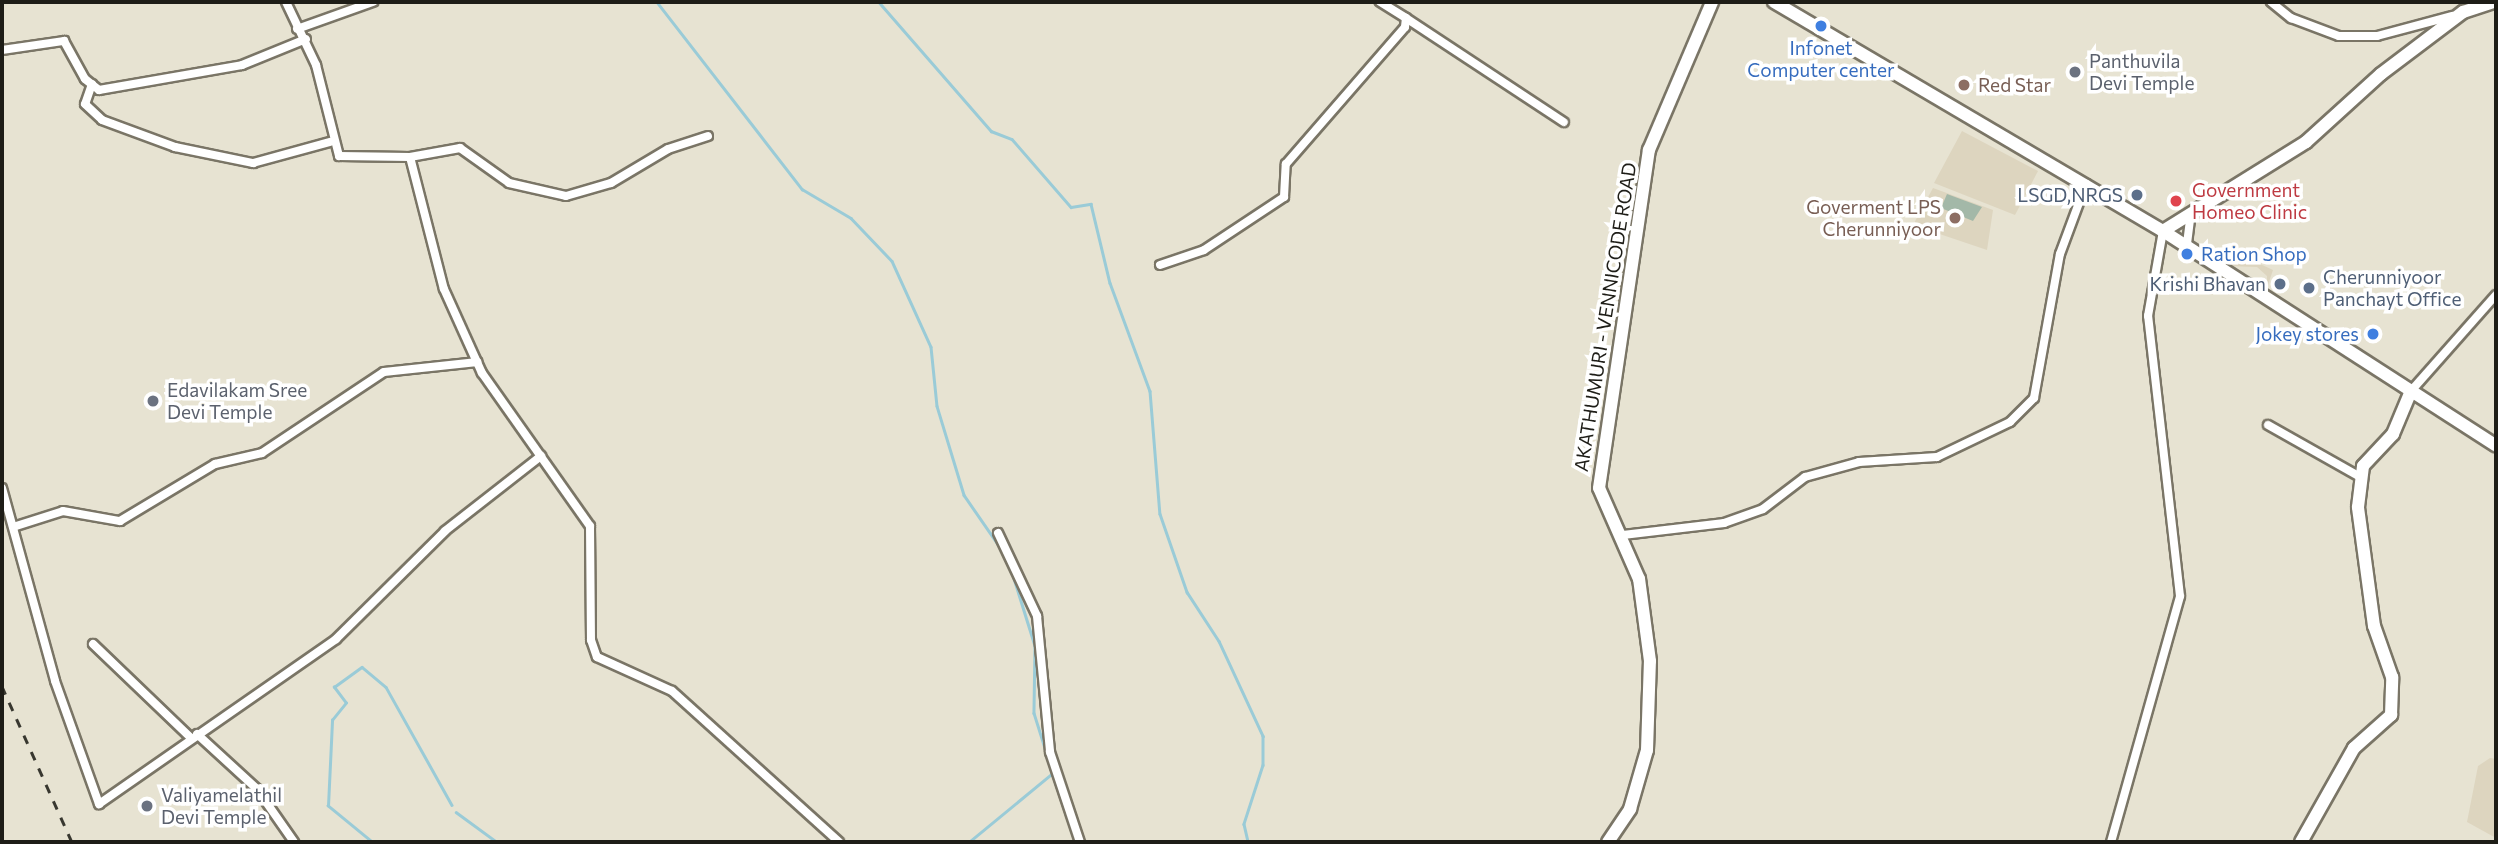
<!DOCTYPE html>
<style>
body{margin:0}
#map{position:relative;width:2498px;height:844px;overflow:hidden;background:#e7e3d2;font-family:Commissioner,sans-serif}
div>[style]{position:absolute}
.built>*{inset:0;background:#ddd5bf}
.green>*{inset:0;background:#a3b8a8}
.stream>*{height:2.5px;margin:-1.25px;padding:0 1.25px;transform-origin:1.25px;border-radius:1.25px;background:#9acbd7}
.roads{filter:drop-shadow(2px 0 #7a7566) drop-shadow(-2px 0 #7a7566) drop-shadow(0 2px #7a7566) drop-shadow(0 -2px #7a7566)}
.street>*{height:8px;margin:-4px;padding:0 4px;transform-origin:4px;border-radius:4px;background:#fff}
.secondary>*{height:12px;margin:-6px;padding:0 6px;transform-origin:6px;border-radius:6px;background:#fff}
.rail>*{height:2.5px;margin-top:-1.25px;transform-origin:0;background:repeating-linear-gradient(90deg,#38372f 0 9px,transparent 0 18px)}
.dots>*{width:19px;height:19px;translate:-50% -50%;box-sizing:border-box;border:4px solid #fff;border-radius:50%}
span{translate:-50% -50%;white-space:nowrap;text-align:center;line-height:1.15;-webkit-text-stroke:7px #fff;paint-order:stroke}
.shop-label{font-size:19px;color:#366cbe}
.left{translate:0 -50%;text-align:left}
.right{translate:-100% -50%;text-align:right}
.worship-label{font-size:19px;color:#5b616d}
.education-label{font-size:19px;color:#785e54}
.health-label{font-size:19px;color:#be3a42}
.service-label{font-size:19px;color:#4e5e75}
.street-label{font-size:19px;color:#1e1d17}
.frame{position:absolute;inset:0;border:4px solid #1e1d17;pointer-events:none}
</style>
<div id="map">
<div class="built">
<div style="clip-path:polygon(1962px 131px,2038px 171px,2015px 215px,1934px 183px)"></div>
<div style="clip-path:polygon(1933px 188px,1993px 210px,1987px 250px,1913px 225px)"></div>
<div style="clip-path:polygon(2243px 256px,2273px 270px,2267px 288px,2267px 276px,2257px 267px,2229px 266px)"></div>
<div style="clip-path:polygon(2490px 758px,2496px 759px,2496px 838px,2467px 822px,2478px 766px)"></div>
</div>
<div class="green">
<div style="clip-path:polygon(1947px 194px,1982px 207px,1973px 221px,1941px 208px)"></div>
</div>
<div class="stream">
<div style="left:657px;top:2px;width:237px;rotate:52.2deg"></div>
<div style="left:802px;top:189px;width:57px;rotate:30.6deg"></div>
<div style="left:851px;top:218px;width:59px;rotate:46.4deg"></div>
<div style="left:892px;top:261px;width:94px;rotate:65.6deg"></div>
<div style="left:931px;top:347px;width:59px;rotate:84.2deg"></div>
<div style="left:937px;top:406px;width:93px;rotate:73.1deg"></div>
<div style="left:964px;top:495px;width:67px;rotate:55.4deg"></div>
<div style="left:879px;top:2px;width:171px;rotate:49deg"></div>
<div style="left:991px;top:131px;width:22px;rotate:21deg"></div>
<div style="left:1012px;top:139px;width:90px;rotate:49.1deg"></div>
<div style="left:1071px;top:207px;width:20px;rotate:-9deg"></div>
<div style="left:1091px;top:204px;width:81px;rotate:76.5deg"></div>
<div style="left:1110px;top:283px;width:115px;rotate:69.7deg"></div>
<div style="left:1150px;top:391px;width:123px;rotate:85.4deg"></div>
<div style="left:1160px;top:514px;width:83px;rotate:70.9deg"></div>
<div style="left:1187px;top:592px;width:59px;rotate:56.9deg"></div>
<div style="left:1219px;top:641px;width:105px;rotate:65.1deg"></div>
<div style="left:1263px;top:736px;width:29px;rotate:90deg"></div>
<div style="left:1263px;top:765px;width:62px;rotate:107.9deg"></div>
<div style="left:1244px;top:824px;width:18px;rotate:77deg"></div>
<div style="left:1012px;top:572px;width:77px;rotate:72.7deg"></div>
<div style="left:1035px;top:646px;width:67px;rotate:90.9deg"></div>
<div style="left:1034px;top:713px;width:53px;rotate:72.6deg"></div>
<div style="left:456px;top:812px;width:51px;rotate:36.2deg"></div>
<div style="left:1068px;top:817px;width:26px;rotate:74deg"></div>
<div style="left:372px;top:842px;width:57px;rotate:-140.7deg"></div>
<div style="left:328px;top:806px;width:86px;rotate:-87.3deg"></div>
<div style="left:332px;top:720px;width:22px;rotate:-51deg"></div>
<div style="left:346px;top:703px;width:20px;rotate:-127deg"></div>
<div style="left:334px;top:687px;width:34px;rotate:-36deg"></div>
<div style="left:362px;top:667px;width:31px;rotate:40deg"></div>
<div style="left:386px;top:687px;width:135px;rotate:60.8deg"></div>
<div style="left:969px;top:842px;width:110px;rotate:-39.5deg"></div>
</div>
<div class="roads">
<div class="street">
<div style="left:286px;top:2px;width:70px;rotate:64.5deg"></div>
<div style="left:316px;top:65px;width:94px;rotate:75.8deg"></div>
<div style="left:339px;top:156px;width:71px;rotate:0.8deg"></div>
<div style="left:410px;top:157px;width:136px;rotate:75.6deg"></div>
<div style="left:444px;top:289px;width:92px;rotate:65.7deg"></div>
<div style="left:482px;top:373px;width:187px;rotate:54.8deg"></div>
<div style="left:590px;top:526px;width:114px;rotate:89.5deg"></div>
<div style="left:591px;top:640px;width:18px;rotate:71deg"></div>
<div style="left:597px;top:657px;width:82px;rotate:24.4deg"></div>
<div style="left:672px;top:691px;width:225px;rotate:42.1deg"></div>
<div style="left:2271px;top:2px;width:26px;rotate:39deg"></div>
<div style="left:2291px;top:18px;width:51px;rotate:20.6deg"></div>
<div style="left:2339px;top:36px;width:38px"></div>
<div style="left:2377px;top:36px;width:78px;rotate:-14.9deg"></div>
<div style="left:1406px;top:18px;width:189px;rotate:33.4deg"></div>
<div style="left:297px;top:29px;width:81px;rotate:-19.6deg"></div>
<div style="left:2px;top:50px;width:63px;rotate:-8.3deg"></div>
<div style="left:64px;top:41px;width:43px;rotate:61.1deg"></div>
<div style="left:85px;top:79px;width:18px;rotate:38deg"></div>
<div style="left:99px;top:90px;width:145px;rotate:-9.9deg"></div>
<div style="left:242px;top:65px;width:69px;rotate:-22.1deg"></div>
<div style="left:92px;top:84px;width:21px;rotate:109deg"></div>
<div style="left:85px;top:104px;width:23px;rotate:43deg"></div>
<div style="left:102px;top:120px;width:78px;rotate:20.3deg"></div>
<div style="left:175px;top:147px;width:80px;rotate:11.6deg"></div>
<div style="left:253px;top:163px;width:80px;rotate:-15.3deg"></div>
<div style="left:410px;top:157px;width:51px;rotate:-10.2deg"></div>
<div style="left:460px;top:148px;width:60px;rotate:35.5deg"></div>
<div style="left:509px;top:183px;width:58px;rotate:12.8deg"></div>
<div style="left:566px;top:196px;width:47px;rotate:-16.1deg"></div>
<div style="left:611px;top:183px;width:66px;rotate:-30.8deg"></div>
<div style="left:668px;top:149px;width:42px;rotate:-18deg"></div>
<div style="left:2187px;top:244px;width:31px;rotate:-83deg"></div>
<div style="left:1160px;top:265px;width:46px;rotate:-18.8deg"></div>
<div style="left:1204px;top:250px;width:96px;rotate:-33.5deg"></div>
<div style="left:1284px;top:197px;width:33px;rotate:-87deg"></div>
<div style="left:1286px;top:164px;width:181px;rotate:-49deg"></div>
<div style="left:1405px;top:27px;width:9px;rotate:-84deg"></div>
<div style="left:1406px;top:18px;width:31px;rotate:-148deg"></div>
<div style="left:2411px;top:391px;width:128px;rotate:-48.5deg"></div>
<div style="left:2268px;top:425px;width:108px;rotate:29.4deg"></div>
<div style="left:2px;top:488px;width:200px;rotate:74.6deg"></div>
<div style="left:55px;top:681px;width:131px;rotate:70.3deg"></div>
<div style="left:99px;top:804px;width:289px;rotate:-34.8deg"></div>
<div style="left:336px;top:639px;width:153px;rotate:-44.7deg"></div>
<div style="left:445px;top:531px;width:122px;rotate:-38deg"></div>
<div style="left:13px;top:527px;width:52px;rotate:-17.7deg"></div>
<div style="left:63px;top:511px;width:58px;rotate:10deg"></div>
<div style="left:120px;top:521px;width:111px;rotate:-31deg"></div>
<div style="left:215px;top:464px;width:48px;rotate:-13.2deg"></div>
<div style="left:262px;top:453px;width:146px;rotate:-33.6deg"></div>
<div style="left:384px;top:372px;width:94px;rotate:-6.1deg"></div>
<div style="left:998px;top:533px;width:92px;rotate:64.8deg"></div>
<div style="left:1037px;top:616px;width:137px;rotate:84.5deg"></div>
<div style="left:1050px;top:752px;width:95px;rotate:71.6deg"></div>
<div style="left:1623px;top:535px;width:102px;rotate:-6.8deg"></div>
<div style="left:1724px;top:523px;width:41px;rotate:-19.7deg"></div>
<div style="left:1763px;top:509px;width:53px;rotate:-37.3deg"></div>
<div style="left:1805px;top:477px;width:56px;rotate:-15.5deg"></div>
<div style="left:1859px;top:462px;width:78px;rotate:-3.7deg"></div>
<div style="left:1937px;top:457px;width:81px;rotate:-25.6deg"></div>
<div style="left:2010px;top:422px;width:34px;rotate:-45deg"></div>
<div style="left:2034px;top:398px;width:146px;rotate:-79.8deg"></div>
<div style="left:2060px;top:254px;width:75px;rotate:-69.6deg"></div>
<div style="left:93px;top:644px;width:136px;rotate:43.8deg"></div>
<div style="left:197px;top:734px;width:81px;rotate:42.5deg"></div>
<div style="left:257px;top:789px;width:65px;rotate:55.1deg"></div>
<div style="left:2111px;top:842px;width:255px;rotate:-74.3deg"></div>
<div style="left:2180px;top:596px;width:282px;rotate:-96.5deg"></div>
<div style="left:2148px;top:316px;width:86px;rotate:-80deg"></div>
</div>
<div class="secondary">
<div style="left:1774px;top:2px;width:451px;rotate:30.5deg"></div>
<div style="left:2163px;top:231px;width:168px;rotate:-31.9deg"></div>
<div style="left:2306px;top:142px;width:101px;rotate:-42.2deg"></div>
<div style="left:2381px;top:74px;width:103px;rotate:-37.1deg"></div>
<div style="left:2463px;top:12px;width:32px;rotate:-18deg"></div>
<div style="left:2163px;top:231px;width:396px;rotate:32.8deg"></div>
<div style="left:1608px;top:842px;width:40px;rotate:-56deg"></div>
<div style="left:1630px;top:809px;width:61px;rotate:-73.9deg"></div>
<div style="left:1647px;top:750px;width:89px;rotate:-88.1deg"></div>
<div style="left:1650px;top:661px;width:83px;rotate:-97.6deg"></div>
<div style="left:1639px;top:579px;width:99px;rotate:-113.7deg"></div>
<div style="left:1599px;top:488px;width:342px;rotate:-81.6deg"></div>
<div style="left:1649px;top:150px;width:161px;rotate:-66.9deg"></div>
<div style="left:2301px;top:842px;width:108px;rotate:-60.6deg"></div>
<div style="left:2354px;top:748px;width:50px;rotate:-41.7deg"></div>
<div style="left:2391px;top:715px;width:38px;rotate:-88deg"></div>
<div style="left:2392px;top:677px;width:54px;rotate:-109.4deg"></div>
<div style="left:2374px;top:626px;width:120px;rotate:-97.7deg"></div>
<div style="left:2358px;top:507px;width:41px;rotate:-83deg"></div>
<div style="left:2363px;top:466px;width:44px;rotate:-46.8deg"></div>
<div style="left:2393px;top:434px;width:47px;rotate:-67.3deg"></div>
</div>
</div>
<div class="rail">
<div style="left:2px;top:686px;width:171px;rotate:65.8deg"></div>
</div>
<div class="dots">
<div style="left:1821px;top:26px;background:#3f7fe0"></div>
<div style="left:2075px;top:72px;background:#6b7280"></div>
<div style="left:1964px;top:85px;background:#8d6e63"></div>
<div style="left:2137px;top:195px;background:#5c6f8a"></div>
<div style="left:2176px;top:201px;background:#e0444e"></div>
<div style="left:1955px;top:218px;background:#8d6e63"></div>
<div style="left:2187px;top:254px;background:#3f7fe0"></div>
<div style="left:2280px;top:284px;background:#5c6f8a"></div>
<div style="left:2309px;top:288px;background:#5c6f8a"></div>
<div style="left:2373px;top:334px;background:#3f7fe0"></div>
<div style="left:153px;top:401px;background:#6b7280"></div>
<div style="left:147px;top:806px;background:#6b7280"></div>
</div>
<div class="shop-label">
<span style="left:1821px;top:59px">Infonet<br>Computer center</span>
<span class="left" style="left:2201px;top:254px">Ration Shop</span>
<span class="right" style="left:2359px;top:334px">Jokey stores</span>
</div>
<div class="worship-label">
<span class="left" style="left:2089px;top:72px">Panthuvila<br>Devi Temple</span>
<span class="left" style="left:167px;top:401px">Edavilakam Sree<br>Devi Temple</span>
<span class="left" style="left:161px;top:806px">Valiyamelathil<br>Devi Temple</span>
</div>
<div class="education-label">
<span class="left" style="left:1978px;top:85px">Red Star</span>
<span class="right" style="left:1941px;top:218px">Goverment LPS<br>Cherunniyoor</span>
</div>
<div class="health-label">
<span class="left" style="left:2192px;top:201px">Government<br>Homeo Clinic</span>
</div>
<div class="service-label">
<span class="right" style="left:2123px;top:195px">LSGD,NRGS</span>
<span class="left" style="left:2323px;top:288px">Cherunniyoor<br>Panchayt Office</span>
<span class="right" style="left:2266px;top:284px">Krishi Bhavan</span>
</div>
<div class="street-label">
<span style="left:1605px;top:317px;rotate:-81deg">AKATHUMURI - VENNICODE ROAD</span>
</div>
<div class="frame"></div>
</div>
